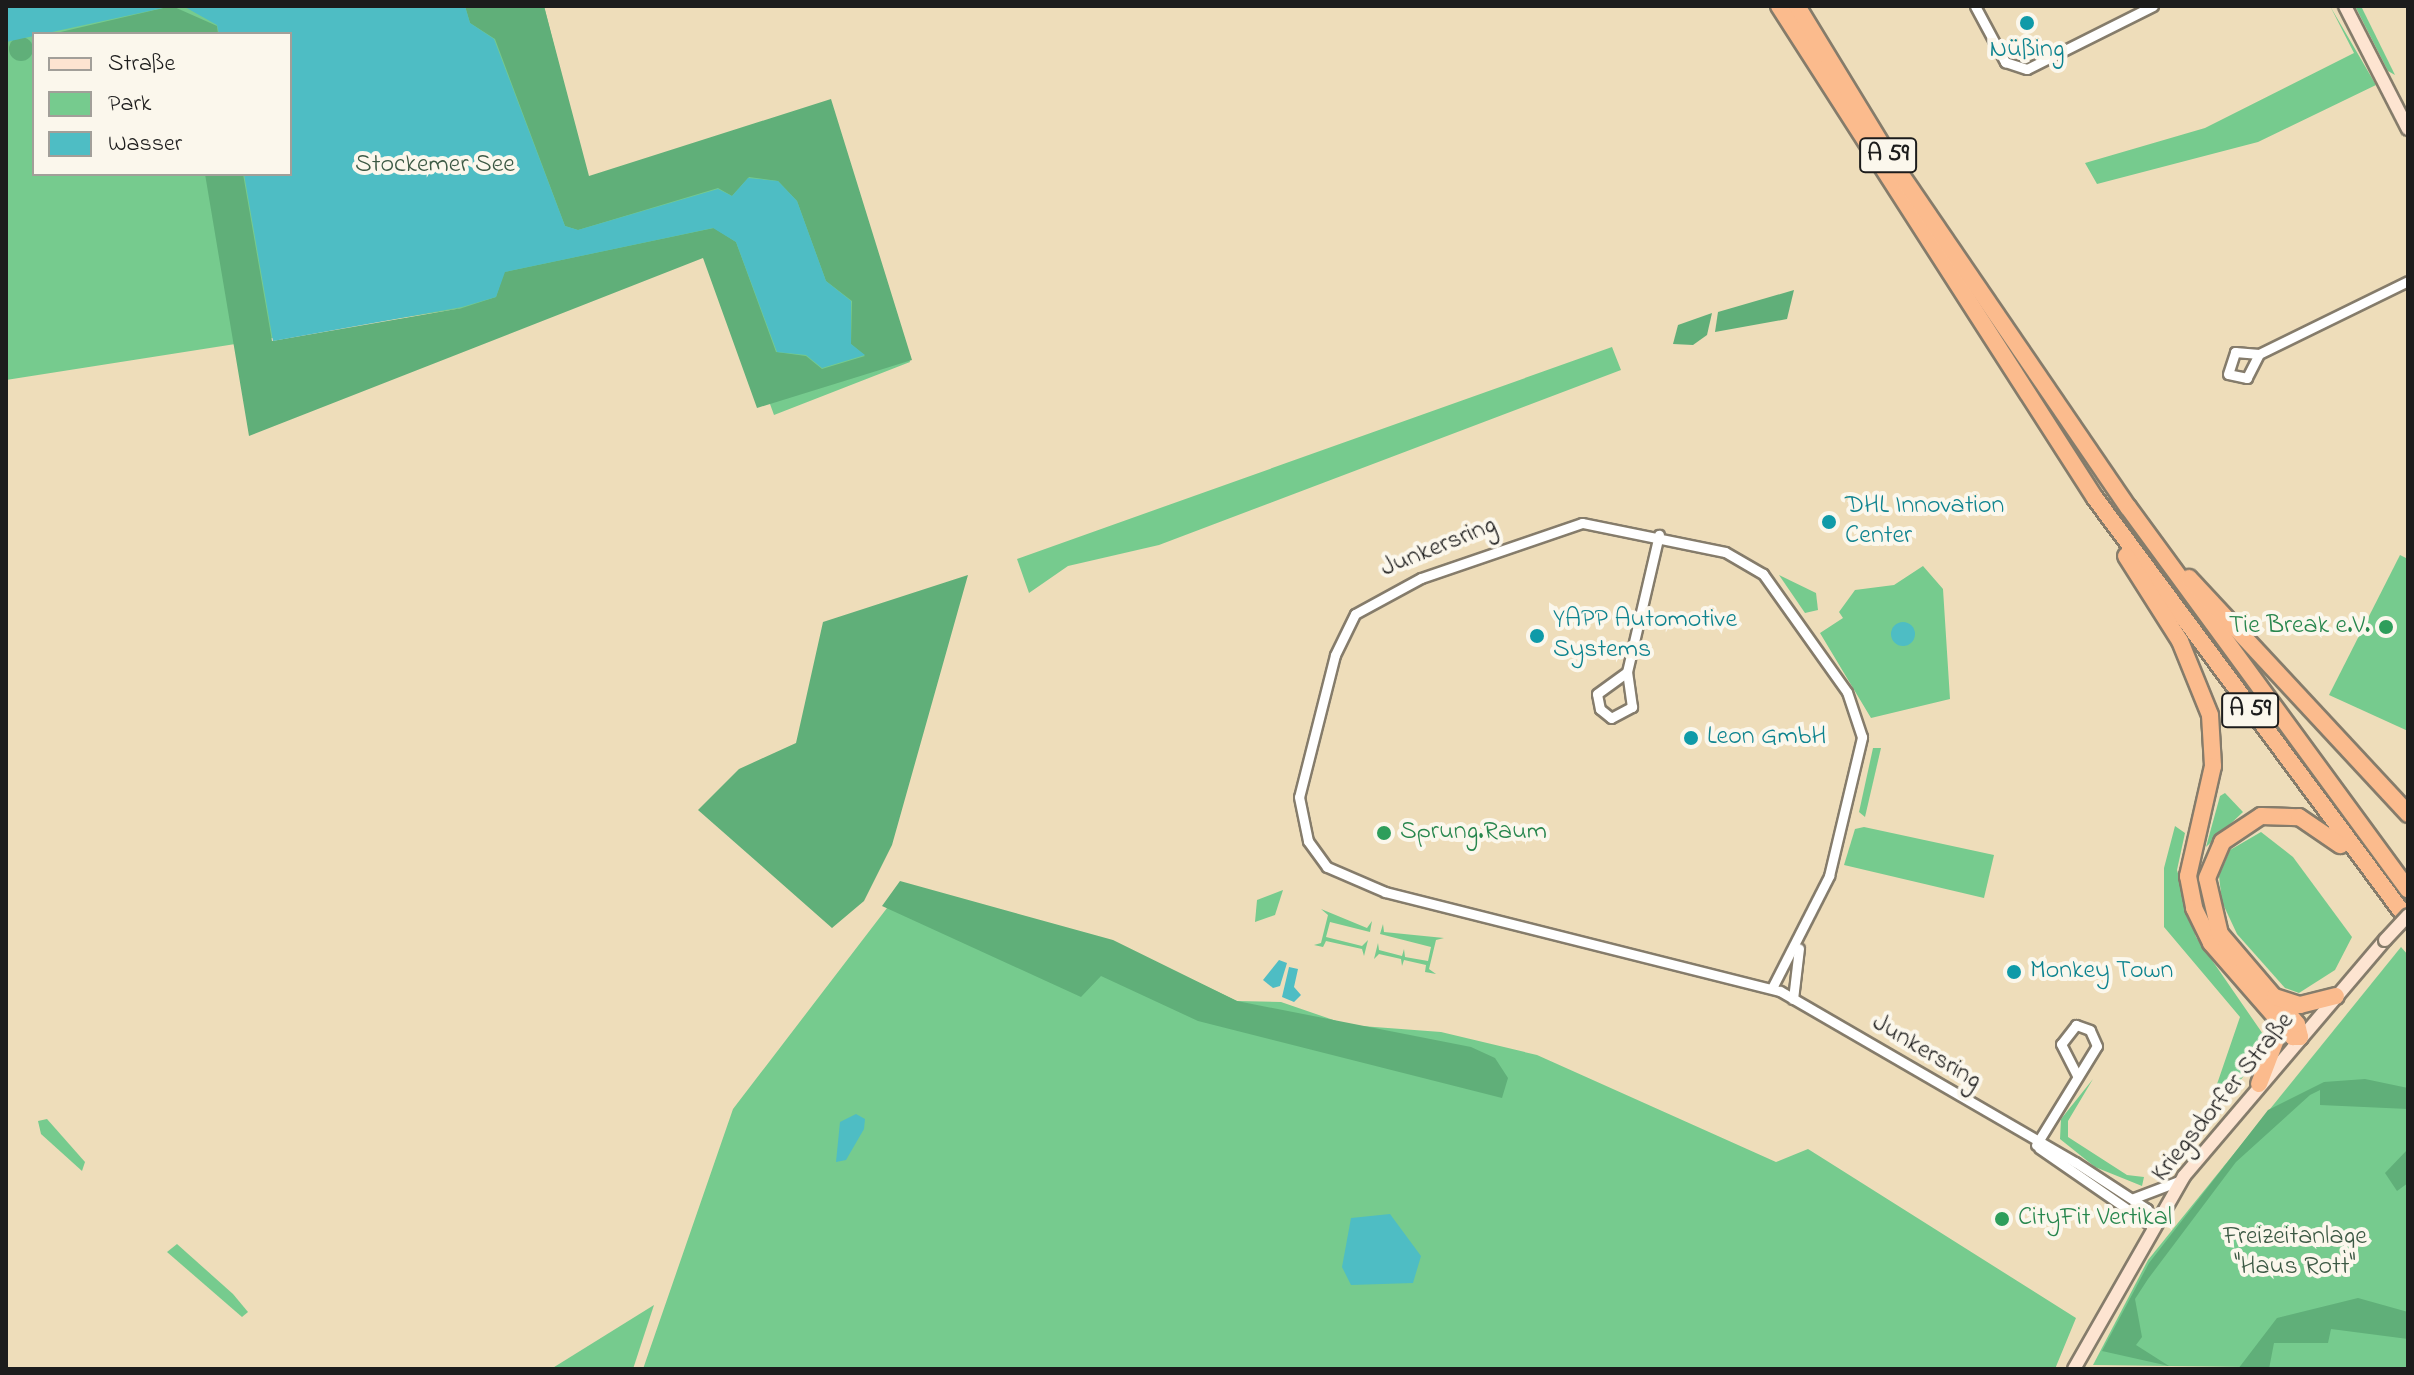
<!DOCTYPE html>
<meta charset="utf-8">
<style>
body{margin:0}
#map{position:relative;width:2414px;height:1375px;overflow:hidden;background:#eeddba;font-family:"Indie Flower",sans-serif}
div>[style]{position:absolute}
.green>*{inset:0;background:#76cb8e}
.forest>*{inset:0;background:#60af79}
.round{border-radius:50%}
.water>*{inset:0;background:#4ebdc4}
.roads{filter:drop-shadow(2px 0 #857c6b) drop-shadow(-2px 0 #857c6b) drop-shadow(0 2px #857c6b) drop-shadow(0 -2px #857c6b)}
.street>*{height:9px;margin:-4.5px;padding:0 4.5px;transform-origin:4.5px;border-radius:4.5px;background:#fff}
.secondary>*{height:12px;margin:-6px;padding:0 6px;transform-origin:6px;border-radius:6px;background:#fde4d1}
.highway>*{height:16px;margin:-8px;padding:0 8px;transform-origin:8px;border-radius:8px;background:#fbbb8d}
.bridges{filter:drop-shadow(2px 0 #857c6b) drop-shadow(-2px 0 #857c6b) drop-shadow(0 2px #857c6b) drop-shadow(0 -2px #857c6b)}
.secondary-bridge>*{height:12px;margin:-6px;padding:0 6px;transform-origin:6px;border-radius:6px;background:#fde4d1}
.dots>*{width:22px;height:22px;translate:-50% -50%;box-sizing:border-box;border:4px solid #fbf7ec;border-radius:50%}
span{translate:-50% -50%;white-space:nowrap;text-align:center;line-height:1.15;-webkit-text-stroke:8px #fbf7ec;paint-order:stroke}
.shield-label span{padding:2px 6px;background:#fbf7ec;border:2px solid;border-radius:6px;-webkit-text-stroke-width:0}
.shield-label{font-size:24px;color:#1c1c1c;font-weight:700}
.culture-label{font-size:26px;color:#0d838f}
.left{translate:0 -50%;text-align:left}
.park-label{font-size:26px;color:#3c5944}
.street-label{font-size:26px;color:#1c1c1c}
.leisure-label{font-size:26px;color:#27864d}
.right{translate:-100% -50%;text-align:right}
.frame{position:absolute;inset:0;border:8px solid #1c1c1c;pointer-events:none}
.legend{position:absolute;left:32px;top:32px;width:260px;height:144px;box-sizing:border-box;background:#fbf7ec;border:2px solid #a29f99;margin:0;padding:10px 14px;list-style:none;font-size:24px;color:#1c1c1c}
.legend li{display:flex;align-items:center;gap:16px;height:40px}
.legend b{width:40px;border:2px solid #a29f99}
</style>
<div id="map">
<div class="green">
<div style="clip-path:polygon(evenodd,6px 6px,544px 6px,588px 180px,824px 104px,910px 362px,774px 415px,714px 250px,527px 298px,6px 380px,6px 6px,34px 34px,290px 34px,290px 174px,34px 174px,34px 34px)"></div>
<div style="clip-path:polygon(2330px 6px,2376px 85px,2258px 142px,2097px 184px,2085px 163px,2205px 128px,2354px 53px)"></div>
<div style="clip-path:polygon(2355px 6px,2361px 6px,2395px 75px,2388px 71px)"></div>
<div style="clip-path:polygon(1612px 347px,1621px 370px,1159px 545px,1068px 566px,1029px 593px,1017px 559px)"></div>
<div style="clip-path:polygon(2400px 555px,2408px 559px,2408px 731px,2329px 695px)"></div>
<div style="clip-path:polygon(1923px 566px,1943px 589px,1950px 699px,1871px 718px,1820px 633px,1843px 618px,1839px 612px,1855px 590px,1894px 585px)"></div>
<div style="clip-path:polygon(1779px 575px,1816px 593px,1818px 610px,1805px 613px)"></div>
<div style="clip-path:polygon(1873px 748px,1881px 748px,1865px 817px,1859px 812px)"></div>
<div style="clip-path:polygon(2225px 793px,2243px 812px,2206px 847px,2220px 796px)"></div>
<div style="clip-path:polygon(2175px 826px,2185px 833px,2177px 870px,2196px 937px,2265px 1037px,2263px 1054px,2204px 1122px,2240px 1017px,2164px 927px,2164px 868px)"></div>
<div style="clip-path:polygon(1864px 827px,1994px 855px,1984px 898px,1844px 865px,1855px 829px)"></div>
<div style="clip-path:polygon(2261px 832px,2293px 857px,2352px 937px,2335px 970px,2299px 993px,2285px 988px,2237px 934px,2222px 902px,2219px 876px,2230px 850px)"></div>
<div style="clip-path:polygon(1283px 890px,1275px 915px,1255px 922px,1257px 900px)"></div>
<div style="clip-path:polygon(897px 895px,1153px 961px,1237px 1001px,1281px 1002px,1348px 1025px,1441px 1032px,1537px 1055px,1776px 1162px,1808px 1149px,2076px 1318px,2055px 1369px,643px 1369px,733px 1109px)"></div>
<div style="clip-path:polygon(1321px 909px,1367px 928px,1372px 921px,1370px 932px,1330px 922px,1326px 937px,1362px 946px,1368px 940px,1364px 956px,1362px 949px,1326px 941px,1323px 947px,1314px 945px,1321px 943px,1328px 915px)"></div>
<div style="clip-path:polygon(1383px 924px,1384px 932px,1444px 938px,1436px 940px,1429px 969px,1436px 974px,1425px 972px,1426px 965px,1404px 960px,1402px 966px,1401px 959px,1379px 954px,1374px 959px,1378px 943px,1379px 950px,1402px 956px,1404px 949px,1405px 957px,1428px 961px,1431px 947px,1380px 934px)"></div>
<div style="clip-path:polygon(2401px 947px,2408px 955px,2408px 1369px,2093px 1365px,2148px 1260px)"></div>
<div style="clip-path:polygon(2093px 1079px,2068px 1121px,2068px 1137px,2127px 1175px,2144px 1177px,2142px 1186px,2095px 1167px,2060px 1139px,2061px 1119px)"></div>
<div style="clip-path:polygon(47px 1119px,85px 1162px,82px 1171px,41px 1134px,38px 1121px)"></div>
<div style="clip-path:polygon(177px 1244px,233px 1294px,248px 1312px,242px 1317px,167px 1252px)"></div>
<div style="clip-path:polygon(654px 1305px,633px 1369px,551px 1369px)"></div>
</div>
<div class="forest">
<div style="clip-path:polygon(172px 6px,217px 26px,218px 34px,52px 34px)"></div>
<div style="clip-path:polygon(465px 6px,544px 6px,589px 176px,831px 99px,912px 360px,757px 408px,703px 258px,249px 436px,205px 174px,243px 174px,272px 341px,462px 308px,496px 297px,504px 272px,714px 228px,736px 242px,776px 352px,806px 356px,822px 369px,865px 356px,851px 344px,852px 301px,826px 281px,797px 201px,778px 181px,749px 177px,732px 196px,718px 188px,578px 230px,565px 226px,495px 39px,470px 23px)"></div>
<div class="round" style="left:9px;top:37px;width:24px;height:24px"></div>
<div style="clip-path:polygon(1794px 290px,1787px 319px,1715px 332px,1718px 312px)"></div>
<div style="clip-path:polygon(1712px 313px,1707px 335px,1693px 345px,1673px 344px,1678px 325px)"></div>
<div style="clip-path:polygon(968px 575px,892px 845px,864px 901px,832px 928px,698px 810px,739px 769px,796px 743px,823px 622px)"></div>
<div style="clip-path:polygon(900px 881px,1113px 940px,1237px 1001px,1471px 1047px,1495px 1058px,1508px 1078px,1502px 1098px,1198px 1021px,1101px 976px,1081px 997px,882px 906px)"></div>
<div style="clip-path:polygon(2365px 1079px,2408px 1088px,2408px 1109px,2320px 1105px,2320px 1090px,2310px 1095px,2236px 1162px,2148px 1279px,2135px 1299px,2142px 1337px,2136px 1345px,2169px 1366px,2102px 1351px,2149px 1263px,2268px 1110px,2324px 1082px)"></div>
<div style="clip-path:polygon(2408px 1149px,2408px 1183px,2397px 1191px,2385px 1173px)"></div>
<div style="clip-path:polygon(2358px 1298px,2408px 1312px,2408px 1339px,2331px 1329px,2328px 1343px,2274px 1343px,2269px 1369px,2238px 1369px,2277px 1318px)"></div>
</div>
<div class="water">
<div style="clip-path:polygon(6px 6px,172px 6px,6px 42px)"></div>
<div style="clip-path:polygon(183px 6px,465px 6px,470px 23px,494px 39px,565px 226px,578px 230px,718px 189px,732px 196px,748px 178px,778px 181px,797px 201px,826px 281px,851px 301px,851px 344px,865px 355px,822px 368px,806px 355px,777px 352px,736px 242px,713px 228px,505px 272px,496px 297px,462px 307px,273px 341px,244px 174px,290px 174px,290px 34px,219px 34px,217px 25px)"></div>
<div class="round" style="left:1891px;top:622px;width:24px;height:24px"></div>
<div style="clip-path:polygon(1279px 960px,1287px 963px,1280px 986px,1273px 988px,1263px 980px)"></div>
<div style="clip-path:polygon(1289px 967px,1298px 969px,1294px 987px,1301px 995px,1294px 1002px,1282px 997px)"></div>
<div style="clip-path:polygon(856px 1114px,865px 1119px,864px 1129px,846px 1160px,836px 1162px,840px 1122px)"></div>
<div style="clip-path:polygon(1390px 1214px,1421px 1256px,1413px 1283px,1351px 1285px,1342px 1267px,1351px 1218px)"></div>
</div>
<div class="roads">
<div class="street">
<div style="left:1975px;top:6px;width:64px;rotate:61.8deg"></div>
<div style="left:2005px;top:62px;width:23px;rotate:18deg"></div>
<div style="left:2027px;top:69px;width:141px;rotate:-26.6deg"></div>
<div style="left:2259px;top:354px;width:27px;rotate:117deg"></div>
<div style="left:2247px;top:378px;width:19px;rotate:-168deg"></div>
<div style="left:2228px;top:374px;width:23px;rotate:-72deg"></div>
<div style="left:2235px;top:352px;width:24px;rotate:5deg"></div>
<div style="left:2259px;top:354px;width:166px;rotate:-26.1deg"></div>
<div style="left:1627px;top:672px;width:37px;rotate:144deg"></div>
<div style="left:1597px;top:694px;width:15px;rotate:79deg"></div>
<div style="left:1600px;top:709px;width:14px;rotate:39deg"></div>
<div style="left:1611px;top:718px;width:24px;rotate:-28deg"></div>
<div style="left:1632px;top:707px;width:35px;rotate:-98deg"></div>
<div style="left:1627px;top:672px;width:141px;rotate:-76.9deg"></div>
<div style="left:1772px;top:988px;width:126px;rotate:-63deg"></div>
<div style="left:1829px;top:876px;width:143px;rotate:-76.6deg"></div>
<div style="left:1862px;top:737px;width:47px;rotate:-108.4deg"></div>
<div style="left:1847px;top:692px;width:145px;rotate:-125.4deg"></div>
<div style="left:1763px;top:574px;width:44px;rotate:-149.9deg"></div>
<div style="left:1725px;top:552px;width:146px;rotate:-168.5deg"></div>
<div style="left:1582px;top:523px;width:170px;rotate:161.1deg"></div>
<div style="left:1421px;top:578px;width:75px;rotate:151.4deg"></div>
<div style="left:1355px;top:614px;width:46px;rotate:116deg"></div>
<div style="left:1335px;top:655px;width:146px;rotate:104.2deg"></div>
<div style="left:1299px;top:797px;width:45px;rotate:78.4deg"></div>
<div style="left:1308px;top:841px;width:32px;rotate:54deg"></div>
<div style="left:1327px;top:867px;width:63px;rotate:23.3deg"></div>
<div style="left:1385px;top:892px;width:407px;rotate:14.1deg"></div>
<div style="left:1780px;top:991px;width:341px;rotate:30.1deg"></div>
<div style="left:2075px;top:1162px;width:86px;rotate:33.1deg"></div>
<div style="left:2147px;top:1209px;width:19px;rotate:72deg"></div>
<div style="left:1793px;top:999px;width:51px;rotate:-83.3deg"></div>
<div style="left:2036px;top:1145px;width:116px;rotate:-58.4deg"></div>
<div style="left:2097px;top:1046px;width:17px;rotate:-114deg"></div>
<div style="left:2090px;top:1030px;width:15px;rotate:-160deg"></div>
<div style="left:2076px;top:1025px;width:24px;rotate:128deg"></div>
<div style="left:2061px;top:1044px;width:36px;rotate:63deg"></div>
<div style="left:2039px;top:1148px;width:139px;rotate:34.7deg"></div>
<div style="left:2134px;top:1198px;width:48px;rotate:-20.7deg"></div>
</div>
<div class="secondary">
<div style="left:2345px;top:6px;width:138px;rotate:62.9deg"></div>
<div style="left:2074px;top:1369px;width:222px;rotate:-60.3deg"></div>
<div style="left:2184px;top:1176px;width:310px;rotate:-49.6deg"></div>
</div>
<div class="highway">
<div style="left:1779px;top:6px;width:585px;rotate:57.29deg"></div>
<div style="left:2095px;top:498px;width:525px;rotate:53.44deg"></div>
<div style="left:1797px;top:6px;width:180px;rotate:58.6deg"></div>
<div style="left:1891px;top:160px;width:420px;rotate:55.7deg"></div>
<div style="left:2128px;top:507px;width:474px;rotate:53.8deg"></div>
<div style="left:2126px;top:556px;width:101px;rotate:57.6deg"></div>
<div style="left:2180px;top:641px;width:80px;rotate:67.9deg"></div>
<div style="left:2210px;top:715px;width:51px;rotate:86.6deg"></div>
<div style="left:2213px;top:766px;width:113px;rotate:102.8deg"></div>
<div style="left:2188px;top:876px;width:33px;rotate:79deg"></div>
<div style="left:2194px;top:908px;width:39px;rotate:64deg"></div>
<div style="left:2211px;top:943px;width:125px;rotate:48.9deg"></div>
<div style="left:2293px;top:1037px;width:7px"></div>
<div style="left:2300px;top:1037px;width:13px;rotate:-103deg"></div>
<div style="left:2297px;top:1024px;width:118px;rotate:-130.5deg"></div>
<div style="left:2220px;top:934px;width:57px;rotate:-103.1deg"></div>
<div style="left:2207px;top:878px;width:39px;rotate:-67deg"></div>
<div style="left:2222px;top:842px;width:47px;rotate:-33.7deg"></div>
<div style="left:2261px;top:816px;width:38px;rotate:2deg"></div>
<div style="left:2299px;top:817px;width:50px;rotate:34.3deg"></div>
<div style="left:2189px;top:578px;width:322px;rotate:47.1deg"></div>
<div style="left:2275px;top:997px;width:26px;rotate:18deg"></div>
<div style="left:2300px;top:1005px;width:37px;rotate:-14deg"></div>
<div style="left:2259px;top:1084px;width:59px;rotate:-69.1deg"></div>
</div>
</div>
<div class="bridges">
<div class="secondary-bridge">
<div style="left:2385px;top:940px;width:34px;rotate:-47deg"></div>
</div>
</div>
<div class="dots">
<div style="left:2027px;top:23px;background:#0f9aa8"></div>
<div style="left:1829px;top:522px;background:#0f9aa8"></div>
<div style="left:2386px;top:627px;background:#2e9e5b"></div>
<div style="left:1537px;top:636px;background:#0f9aa8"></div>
<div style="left:1691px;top:738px;background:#0f9aa8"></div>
<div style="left:1384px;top:833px;background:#2e9e5b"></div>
<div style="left:2014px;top:972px;background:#0f9aa8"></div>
<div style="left:2002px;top:1219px;background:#2e9e5b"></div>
</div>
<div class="shield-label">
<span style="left:1888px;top:155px">A 59</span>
<span style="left:2250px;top:710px">A 59</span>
</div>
<div class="culture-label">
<span style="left:2027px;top:51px">Nüßing</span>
<span class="left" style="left:1845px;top:522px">DHL Innovation<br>Center</span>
<span class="left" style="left:1553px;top:636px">YAPP Automotive<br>Systems</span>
<span class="left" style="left:1707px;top:738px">Leon GmbH</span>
<span class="left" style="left:2030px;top:972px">Monkey Town</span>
</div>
<div class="park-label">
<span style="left:435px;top:166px">Stockemer See</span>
<span style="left:2295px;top:1253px">Freizeitanlage<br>"Haus Rott"</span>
</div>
<div class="street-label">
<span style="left:1439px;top:548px;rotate:-22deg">Junkersring</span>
<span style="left:1926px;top:1053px;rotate:31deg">Junkersring</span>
<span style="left:2224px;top:1098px;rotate:-51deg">Kriegsdorfer Straße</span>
</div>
<div class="leisure-label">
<span class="right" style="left:2370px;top:627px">Tie Break e.V.</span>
<span class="left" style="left:1400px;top:833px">Sprung.Raum</span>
<span class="left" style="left:2018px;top:1219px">CityFit Vertikal</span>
</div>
<div class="frame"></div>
<ul class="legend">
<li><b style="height:10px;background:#fde4d1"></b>Straße</li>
<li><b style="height:22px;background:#76cb8e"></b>Park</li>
<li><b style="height:22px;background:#4ebdc4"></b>Wasser</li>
</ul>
</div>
